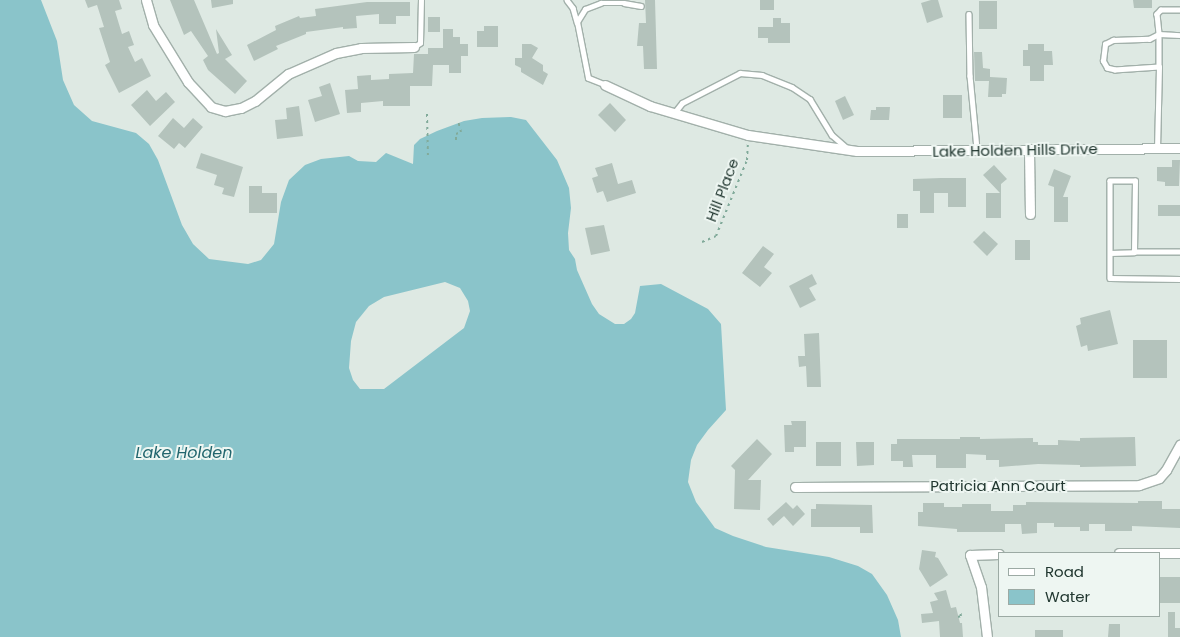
<!DOCTYPE html>
<style>
body{margin:0}
#map{position:relative;width:1180px;height:637px;overflow:hidden;background:#dee9e3;font-family:Poppins,sans-serif}
div>[style]{position:absolute}
.water>*{inset:0;background:#8ac4ca}
.building>*{inset:0;background:#b4c3bc}
.path>*{height:2px;margin-top:-1px;transform-origin:0;background:repeating-linear-gradient(90deg,#81aa9a 0 2.5px,transparent 0 6.5px)}
.roads{filter:drop-shadow(1px 0 #a2b0aa) drop-shadow(-1px 0 #a2b0aa) drop-shadow(0 1px #a2b0aa) drop-shadow(0 -1px #a2b0aa)}
.lane>*{height:4.5px;margin:-2.25px;padding:0 2.25px;transform-origin:2.25px;border-radius:2.25px;background:#fff}
.street>*{height:9px;margin:-4.5px;padding:0 4.5px;transform-origin:4.5px;border-radius:4.5px;background:#fff}
span{translate:-50% -50%;white-space:nowrap;text-align:center;line-height:1.15;-webkit-text-stroke:4px #eef6f2;paint-order:stroke}
.street-label{font-size:15px;color:#213730}
.water-label{font-size:16px;color:#21656d;font-style:italic}
.legend{position:absolute;left:998px;top:552px;width:162px;height:65px;box-sizing:border-box;background:#eef6f2;border:1px solid #9caaa4;margin:0;padding:6px 9px;list-style:none;font-size:15px;color:#213730}
.legend li{display:flex;align-items:center;gap:10px;height:25px}
.legend b{width:25px;border:1px solid #9caaa4}
</style>
<div id="map">
<div class="water">
<div style="clip-path:polygon(evenodd,0 0,41px 0,57px 41px,63px 80px,74px 105px,92px 121px,136px 133px,149px 144px,158px 160px,182px 225px,193px 244px,209px 259px,248px 264px,261px 260px,274px 244px,281px 202px,289px 180px,305px 165px,321px 159px,349px 156px,358px 161px,376px 162px,386px 153px,413px 164px,414px 145px,420px 139px,437px 131px,464px 121px,482px 118px,511px 117px,526px 120px,557px 160px,569px 188px,571px 208px,568px 233px,569px 250px,575px 259px,577px 270px,592px 304px,599px 314px,615px 324px,624px 324px,631px 319px,635px 313px,640px 286px,661px 284px,708px 309px,721px 324px,726px 410px,708px 430px,697px 445px,691px 460px,688px 482px,696px 502px,715px 528px,733px 536px,766px 547px,829px 557px,858px 566px,872px 574px,887px 595px,898px 620px,901px 637px,0 637px,0 0,445px 282px,460px 288px,468px 301px,470px 311px,464px 328px,384px 389px,360px 389px,353px 380px,349px 368px,351px 341px,356px 322px,369px 306px,384px 297px,445px 282px)"></div>
</div>
<div class="building">
<div style="clip-path:polygon(85px 0,119px 0,122px 9px,115px 11px,122px 34px,129px 31px,134px 45px,128px 47px,135px 62px,142px 58px,151px 76px,119px 93px,105px 65px,110px 62px,99px 28px,104px 27px,97px 5px,88px 8px)"></div>
<div style="clip-path:polygon(170px 0,194px 0,217px 54px,219px 53px,216px 29px,232px 55px,225px 59px,247px 81px,235px 94px,208px 70px,203px 60px,208px 56px,191px 31px,184px 35px)"></div>
<div style="clip-path:polygon(211px 0,233px 0,233px 4px,212px 8px)"></div>
<div style="clip-path:polygon(645px 0,655px 0,657px 69px,644px 69px,643px 46px,637px 46px,639px 23px,646px 23px)"></div>
<div style="clip-path:polygon(760px 0,774px 0,774px 10px,760px 10px)"></div>
<div style="clip-path:polygon(931px 0,938px 0,943px 17px,927px 23px,921px 3px)"></div>
<div style="clip-path:polygon(1133px 0,1152px 0,1152px 8px,1134px 8px)"></div>
<div style="clip-path:polygon(979px 1px,997px 1px,997px 29px,979px 29px)"></div>
<div style="clip-path:polygon(367px 2px,410px 2px,410px 16px,396px 16px,396px 24px,379px 24px,379px 14px,356px 16px,357px 28px,343px 29px,343px 27px,306px 32px,306px 34px,276px 46px,278px 49px,254px 61px,247px 45px,276px 30px,275px 26px,299px 16px,300px 18px,316px 16px,315px 9px)"></div>
<div style="clip-path:polygon(428px 17px,440px 17px,440px 32px,428px 32px)"></div>
<div style="clip-path:polygon(773px 18px,781px 18px,781px 23px,790px 23px,790px 43px,768px 43px,768px 38px,758px 38px,758px 27px,773px 27px)"></div>
<div style="clip-path:polygon(484px 26px,498px 26px,498px 47px,477px 47px,477px 31px,484px 31px)"></div>
<div style="clip-path:polygon(443px 29px,453px 29px,453px 37px,460px 37px,460px 44px,468px 44px,468px 56px,461px 56px,461px 73px,449px 73px,449px 65px,433px 65px,432px 86px,410px 86px,410px 106px,383px 106px,383px 101px,361px 103px,361px 112px,347px 113px,345px 90px,358px 89px,357px 76px,371px 75px,371px 80px,389px 79px,389px 74px,413px 73px,414px 54px,428px 54px,428px 48px,443px 48px)"></div>
<div style="clip-path:polygon(522px 44px,531px 44px,538px 48px,532px 58px,543px 65px,543px 71px,548px 74px,543px 85px,521px 72px,521px 68px,515px 65px,515px 58px,522px 58px)"></div>
<div style="clip-path:polygon(1028px 44px,1044px 44px,1044px 51px,1052px 51px,1053px 65px,1044px 65px,1044px 81px,1030px 81px,1030px 66px,1023px 66px,1023px 50px,1028px 50px)"></div>
<div style="clip-path:polygon(974px 52px,982px 52px,983px 68px,990px 69px,990px 77px,1007px 78px,1006px 94px,1002px 94px,1002px 97px,988px 97px,989px 81px,975px 81px)"></div>
<div style="clip-path:polygon(330px 83px,340px 114px,315px 122px,308px 100px,322px 96px,319px 87px)"></div>
<div style="clip-path:polygon(147px 90px,156px 101px,166px 92px,175px 102px,150px 126px,131px 105px)"></div>
<div style="clip-path:polygon(943px 95px,962px 95px,962px 118px,943px 118px)"></div>
<div style="clip-path:polygon(845px 96px,854px 115px,843px 120px,835px 101px)"></div>
<div style="clip-path:polygon(610px 103px,626px 120px,615px 132px,598px 115px)"></div>
<div style="clip-path:polygon(299px 106px,303px 136px,277px 139px,275px 120px,287px 119px,286px 108px)"></div>
<div style="clip-path:polygon(876px 107px,890px 107px,889px 120px,870px 120px,871px 110px,876px 110px)"></div>
<div style="clip-path:polygon(173px 118px,184px 128px,193px 118px,203px 127px,185px 148px,179px 143px,174px 149px,158px 136px)"></div>
<div style="clip-path:polygon(201px 153px,243px 167px,234px 197px,222px 194px,224px 188px,214px 185px,217px 175px,196px 168px)"></div>
<div style="clip-path:polygon(1172px 160px,1180px 160px,1179px 186px,1165px 186px,1165px 182px,1157px 181px,1157px 167px,1172px 167px)"></div>
<div style="clip-path:polygon(612px 163px,618px 184px,632px 180px,636px 193px,607px 202px,603px 191px,597px 193px,592px 178px,598px 176px,595px 168px)"></div>
<div style="clip-path:polygon(994px 165px,1007px 179px,1001px 184px,1001px 218px,986px 218px,986px 193px,1000px 193px,983px 175px)"></div>
<div style="clip-path:polygon(1054px 169px,1071px 176px,1063px 197px,1068px 197px,1068px 222px,1054px 222px,1054px 187px,1048px 185px)"></div>
<div style="clip-path:polygon(941px 178px,966px 178px,966px 207px,948px 207px,948px 193px,934px 193px,934px 213px,920px 213px,920px 191px,913px 191px,913px 179px)"></div>
<div style="clip-path:polygon(249px 186px,262px 186px,262px 193px,277px 193px,277px 213px,249px 213px)"></div>
<div style="clip-path:polygon(1158px 205px,1180px 205px,1180px 216px,1158px 216px)"></div>
<div style="clip-path:polygon(897px 214px,908px 214px,908px 228px,897px 228px)"></div>
<div style="clip-path:polygon(604px 225px,610px 251px,591px 255px,585px 228px)"></div>
<div style="clip-path:polygon(984px 231px,998px 244px,987px 256px,973px 242px)"></div>
<div style="clip-path:polygon(1015px 240px,1030px 240px,1030px 260px,1015px 260px)"></div>
<div style="clip-path:polygon(763px 246px,774px 254px,764px 267px,772px 273px,760px 287px,742px 273px)"></div>
<div style="clip-path:polygon(812px 274px,817px 284px,809px 288px,816px 300px,800px 308px,789px 286px)"></div>
<div style="clip-path:polygon(1110px 310px,1118px 344px,1088px 351px,1087px 345px,1081px 347px,1076px 326px,1081px 324px,1080px 318px)"></div>
<div style="clip-path:polygon(819px 333px,821px 387px,807px 387px,806px 366px,799px 367px,798px 356px,805px 356px,804px 334px)"></div>
<div style="clip-path:polygon(1133px 340px,1167px 340px,1167px 378px,1133px 378px)"></div>
<div style="clip-path:polygon(791px 421px,806px 421px,806px 447px,794px 447px,794px 452px,785px 452px,784px 425px,792px 425px)"></div>
<div style="clip-path:polygon(960px 437px,980px 437px,980px 439px,1033px 438px,1033px 442px,1038px 442px,1038px 445px,1058px 445px,1058px 440px,1080px 441px,1080px 438px,1135px 437px,1136px 466px,1080px 467px,1080px 465px,1038px 464px,999px 467px,999px 460px,986px 460px,986px 455px,966px 454px,966px 468px,936px 468px,936px 455px,912px 455px,913px 467px,903px 467px,903px 461px,891px 461px,891px 444px,897px 444px,897px 439px,960px 439px)"></div>
<div style="clip-path:polygon(757px 439px,772px 454px,748px 480px,761px 480px,760px 510px,734px 509px,735px 470px,731px 466px)"></div>
<div style="clip-path:polygon(816px 442px,841px 442px,841px 466px,816px 466px)"></div>
<div style="clip-path:polygon(856px 442px,874px 442px,874px 465px,857px 466px)"></div>
<div style="clip-path:polygon(1138px 501px,1162px 501px,1162px 509px,1180px 509px,1180px 528px,1132px 526px,1132px 531px,1105px 531px,1105px 524px,1089px 524px,1089px 531px,1080px 531px,1080px 527px,1054px 527px,1054px 523px,1037px 523px,1037px 533px,1022px 534px,1021px 524px,1005px 524px,1005px 532px,957px 532px,957px 529px,918px 526px,918px 512px,923px 512px,923px 503px,944px 503px,944px 507px,962px 507px,962px 504px,991px 504px,991px 511px,1013px 511px,1013px 505px,1026px 505px,1026px 502px,1138px 503px)"></div>
<div style="clip-path:polygon(786px 502px,793px 509px,797px 505px,805px 514px,793px 526px,784px 516px,773px 526px,767px 519px)"></div>
<div style="clip-path:polygon(816px 504px,872px 505px,873px 533px,860px 533px,860px 527px,811px 527px,811px 509px,816px 509px)"></div>
<div style="clip-path:polygon(922px 550px,936px 552px,935px 557px,938px 558px,948px 575px,930px 587px,919px 569px)"></div>
<div style="clip-path:polygon(1159px 577px,1180px 577px,1180px 603px,1159px 603px)"></div>
<div style="clip-path:polygon(946px 590px,951px 608px,956px 607px,960px 623px,962px 623px,963px 637px,940px 637px,939px 621px,922px 623px,921px 614px,933px 613px,930px 602px,938px 600px,934px 593px)"></div>
<div style="clip-path:polygon(1168px 612px,1175px 612px,1175px 628px,1180px 628px,1180px 637px,1168px 637px)"></div>
<div style="clip-path:polygon(1109px 624px,1120px 624px,1120px 637px,1108px 637px)"></div>
<div style="clip-path:polygon(1035px 630px,1063px 630px,1063px 637px,1035px 637px)"></div>
</div>
<div class="path">
<div style="left:427px;top:114px;width:43px;rotate:88.7deg"></div>
<div style="left:456px;top:140px;width:6px;rotate:-90deg"></div>
<div style="left:456px;top:134px;width:5px;rotate:-22deg"></div>
<div style="left:461px;top:132px;width:11px;rotate:-105deg"></div>
<div style="left:702px;top:242px;width:15px;rotate:-23deg"></div>
<div style="left:716px;top:236px;width:82px;rotate:-67.8deg"></div>
<div style="left:747px;top:160px;width:17px;rotate:-87deg"></div>
<div style="left:958px;top:617px;width:3px;rotate:-18deg"></div>
<div style="left:961px;top:616px;width:5px;rotate:-101deg"></div>
</div>
<div class="roads">
<div class="lane">
<div style="left:567px;top:0;width:10px;rotate:53deg"></div>
<div style="left:573px;top:8px;width:15px;rotate:74deg"></div>
<div style="left:1180px;top:10px;width:19px;rotate:180deg"></div>
<div style="left:1161px;top:10px;width:6px;rotate:135deg"></div>
<div style="left:1157px;top:14px;width:20px;rotate:84deg"></div>
<div style="left:1159px;top:34px;width:33px;rotate:90deg"></div>
<div style="left:1159px;top:67px;width:44px;rotate:176.1deg"></div>
<div style="left:1115px;top:70px;width:8px;rotate:-166deg"></div>
<div style="left:1107px;top:68px;width:8px;rotate:-120deg"></div>
<div style="left:1103px;top:61px;width:17px;rotate:-83deg"></div>
<div style="left:1105px;top:44px;width:9px;rotate:-27deg"></div>
<div style="left:1113px;top:40px;width:36px;rotate:-2deg"></div>
<div style="left:1149px;top:39px;width:11px;rotate:-27deg"></div>
<div style="left:1159px;top:34px;width:21px;rotate:3deg"></div>
<div style="left:969px;top:14px;width:62px;rotate:89.1deg"></div>
<div style="left:970px;top:76px;width:73px;rotate:84.5deg"></div>
<div style="left:414px;top:47px;width:7px;rotate:-34deg"></div>
<div style="left:420px;top:43px;width:43px;rotate:-88.7deg"></div>
<div style="left:605px;top:85px;width:18px;rotate:-158deg"></div>
<div style="left:588px;top:78px;width:57px;rotate:-101.1deg"></div>
<div style="left:577px;top:22px;width:15px;rotate:-58deg"></div>
<div style="left:585px;top:9px;width:17px;rotate:-21deg"></div>
<div style="left:601px;top:3px;width:23px"></div>
<div style="left:624px;top:3px;width:17px;rotate:10deg"></div>
<div style="left:675px;top:112px;width:11px;rotate:-52deg"></div>
<div style="left:682px;top:103px;width:65px;rotate:-27.3deg"></div>
<div style="left:740px;top:73px;width:22px;rotate:5deg"></div>
<div style="left:762px;top:75px;width:32px;rotate:22deg"></div>
<div style="left:792px;top:87px;width:22px;rotate:34deg"></div>
<div style="left:810px;top:99px;width:42px;rotate:58.6deg"></div>
<div style="left:832px;top:135px;width:20px;rotate:41deg"></div>
<div style="left:1157px;top:149px;width:82px;rotate:-88.6deg"></div>
<div style="left:1180px;top:252px;width:46px;rotate:180deg"></div>
<div style="left:1134px;top:252px;width:71px;rotate:-89.2deg"></div>
<div style="left:1135px;top:181px;width:25px;rotate:180deg"></div>
<div style="left:1110px;top:181px;width:97px;rotate:90deg"></div>
<div style="left:1110px;top:278px;width:70px;rotate:0.8deg"></div>
<div style="left:1110px;top:253px;width:24px;rotate:-2deg"></div>
</div>
<div class="street">
<div style="left:146px;top:0;width:26px;rotate:74deg"></div>
<div style="left:153px;top:25px;width:67px;rotate:58.4deg"></div>
<div style="left:188px;top:82px;width:34px;rotate:47deg"></div>
<div style="left:211px;top:107px;width:15px;rotate:16deg"></div>
<div style="left:225px;top:111px;width:16px;rotate:-11deg"></div>
<div style="left:241px;top:108px;width:16px;rotate:-27deg"></div>
<div style="left:255px;top:101px;width:43px;rotate:-39.3deg"></div>
<div style="left:288px;top:74px;width:52px;rotate:-23.6deg"></div>
<div style="left:336px;top:53px;width:25px;rotate:-11deg"></div>
<div style="left:361px;top:48px;width:53px;rotate:-1.1deg"></div>
<div style="left:605px;top:85px;width:50px;rotate:25deg"></div>
<div style="left:650px;top:106px;width:102px;rotate:16.5deg"></div>
<div style="left:748px;top:135px;width:110px;rotate:8.4deg"></div>
<div style="left:857px;top:151px;width:323px;rotate:-0.5deg"></div>
<div style="left:1029px;top:151px;width:63px;rotate:89.1deg"></div>
<div style="left:795px;top:487px;width:344px;rotate:-0.3deg"></div>
<div style="left:1139px;top:485px;width:21px;rotate:-19deg"></div>
<div style="left:1159px;top:478px;width:11px;rotate:-49deg"></div>
<div style="left:1166px;top:470px;width:29px;rotate:-61deg"></div>
<div style="left:1119px;top:553px;width:61px"></div>
<div style="left:987px;top:637px;width:50px;rotate:-96.8deg"></div>
<div style="left:981px;top:587px;width:34px;rotate:-109deg"></div>
<div style="left:970px;top:555px;width:29px;rotate:-2deg"></div>
</div>
</div>
<div class="street-label">
<span style="left:1015px;top:150px;rotate:-1deg">Lake Holden Hills Drive</span>
<span style="left:722px;top:190px;rotate:-69deg">Hill Place</span>
<span style="left:998px;top:486px">Patricia Ann Court</span>
</div>
<div class="water-label">
<span style="left:184px;top:453px">Lake Holden</span>
</div>
<ul class="legend">
<li><b style="height:6px;background:#fff"></b>Road</li>
<li><b style="height:14px;background:#8ac4ca"></b>Water</li>
</ul>
</div>
